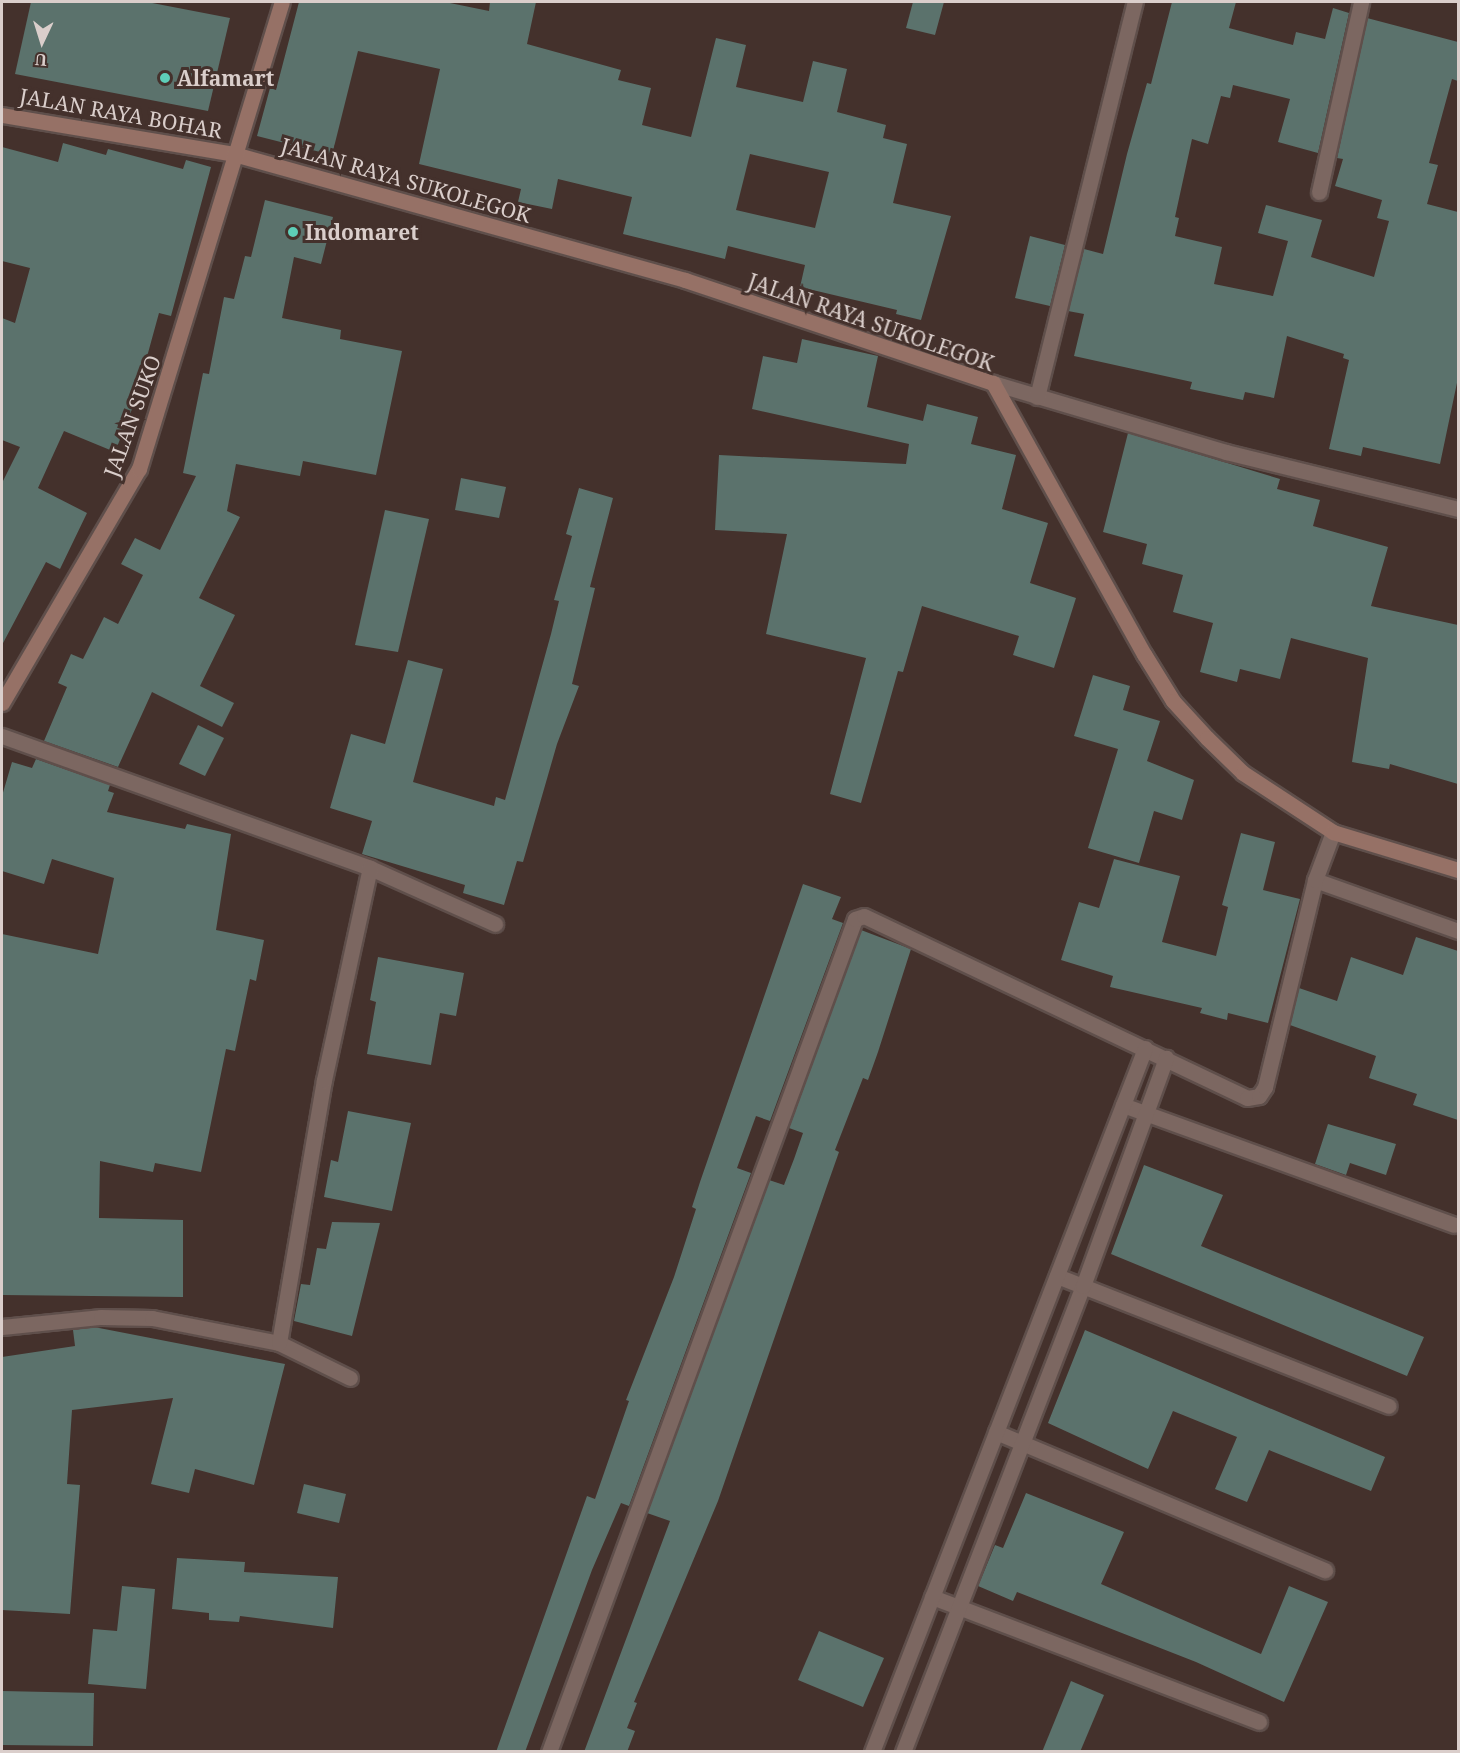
<!DOCTYPE html>
<style>
body{margin:0}
#map{position:relative;width:1460px;height:1753px;overflow:hidden;background:#44312c;font-family:"Noto Serif",serif}
div>[style]{position:absolute}
.building>*{inset:0;background:#5b726c}
.roads{filter:drop-shadow(2px 0 #5f4f4b) drop-shadow(-2px 0 #5f4f4b) drop-shadow(0 2px #5f4f4b) drop-shadow(0 -2px #5f4f4b)}
.street>*{height:15px;margin:-7.5px;padding:0 7.5px;transform-origin:7.5px;border-radius:7.5px;background:#7c6761}
.secondary>*{height:15px;margin:-7.5px;padding:0 7.5px;transform-origin:7.5px;border-radius:7.5px;background:#967166}
.dots>*{width:16px;height:16px;translate:-50% -50%;box-sizing:border-box;border:3px solid #44312c;border-radius:50%}
span{translate:-50% -50%;white-space:nowrap;text-align:center;line-height:1.15;-webkit-text-stroke:6px #44312c;paint-order:stroke}
.poi-label{font-size:21px;color:#dacecb;font-weight:700}
.left{translate:0 -50%;text-align:left}
.street-label{font-size:21px;color:#dacecb}
.frame{position:absolute;inset:0;border:3px solid #dacecb;pointer-events:none}
.north{position:absolute;left:12px;top:12px;width:60px;height:60px;-webkit-text-stroke:4px #44312c;paint-order:stroke;rotate:184deg;font-size:16px;font-weight:700;line-height:24px;text-align:center;color:#dacecb}
.north::after{content:'';display:block;margin:auto;width:21px;height:27px;background:#dacecb;clip-path:polygon(50% 0,100% 100%,50% 72%,0 100%)}
</style>
<div id="map">
<div class="building">
<div style="clip-path:polygon(31px 2px,147px 2px,230px 18px,208px 111px,15px 74px)"></div>
<div style="clip-path:polygon(evenodd,299px 2px,445px 2px,489px 11px,490px 2px,536px 2px,527px 44px,621px 70px,618px 80px,651px 88px,642px 125px,691px 137px,716px 38px,746px 45px,736px 87px,803px 102px,813px 61px,847px 69px,837px 112px,886px 125px,883px 138px,907px 144px,893px 203px,951px 216px,921px 320px,896px 314px,897px 310px,800px 287px,805px 265px,728px 246px,725px 259px,623px 234px,632px 197px,558px 179px,552px 209px,518px 202px,521px 189px,419px 164px,440px 69px,358px 51px,332px 155px,257px 136px,270px 88px,276px 90px,299px 2px,750px 154px,829px 172px,815px 228px,736px 210px,750px 154px)"></div>
<div style="clip-path:polygon(913px 2px,944px 2px,935px 35px,906px 28px)"></div>
<div style="clip-path:polygon(1172px 2px,1236px 2px,1229px 28px,1293px 45px,1296px 32px,1325px 39px,1333px 8px,1349px 13px,1318px 153px,1278px 142px,1290px 99px,1233px 85px,1230px 98px,1221px 96px,1208px 144px,1192px 139px,1175px 217px,1179px 218px,1175px 236px,1222px 247px,1214px 284px,1273px 296px,1288px 241px,1258px 233px,1266px 205px,1322px 220px,1311px 257px,1374px 277px,1389px 221px,1377px 218px,1382px 200px,1335px 186px,1343px 159px,1337px 158px,1367px 18px,1458px 42px,1458px 81px,1452px 79px,1429px 163px,1438px 165px,1427px 204px,1458px 212px,1458px 378px,1440px 464px,1363px 447px,1361px 456px,1329px 449px,1349px 360px,1343px 358px,1344px 354px,1287px 336px,1274px 398px,1245px 392px,1243px 400px,1190px 389px,1192px 382px,1074px 356px,1084px 314px,1068px 311px,1084px 249px,1103px 254px,1127px 154px,1147px 83px,1151px 84px)"></div>
<div style="clip-path:polygon(63px 143px,106px 155px,108px 149px,183px 169px,186px 160px,211px 167px,171px 316px,159px 313px,134px 404px,115px 452px,64px 431px,38px 488px,87px 513px,60px 569px,46px 562px,2px 645px,2px 483px,20px 447px,2px 440px,2px 318px,15px 323px,30px 268px,2px 261px,2px 147px,58px 162px)"></div>
<div style="clip-path:polygon(265px 200px,333px 217px,321px 264px,294px 257px,282px 318px,341px 330px,340px 339px,402px 351px,376px 475px,303px 461px,300px 476px,236px 464px,227px 511px,240px 517px,199px 598px,235px 615px,200px 686px,234px 703px,222px 727px,152px 692px,118px 767px,44px 741px,67px 687px,58px 683px,71px 654px,83px 659px,104px 617px,118px 624px,143px 575px,121px 564px,135px 538px,160px 550px,196px 476px,183px 473px,203px 373px,209px 374px,224px 297px,234px 299px,245px 256px,251px 257px)"></div>
<div style="clip-path:polygon(1030px 236px,1065px 245px,1050px 306px,1015px 298px)"></div>
<div style="clip-path:polygon(802px 339px,878px 356px,867px 407px,923px 421px,927px 404px,978px 417px,971px 444px,1016px 455px,1002px 509px,1048px 523px,1030px 583px,1076px 598px,1054px 668px,1013px 655px,1019px 636px,922px 606px,903px 672px,898px 671px,861px 803px,830px 794px,866px 658px,766px 634px,787px 534px,715px 530px,719px 455px,906px 464px,909px 444px,752px 409px,763px 356px,797px 363px)"></div>
<div style="clip-path:polygon(1128px 433px,1280px 479px,1277px 489px,1320px 500px,1313px 526px,1388px 547px,1371px 606px,1458px 625px,1458px 784px,1390px 764px,1389px 769px,1352px 762px,1368px 658px,1291px 638px,1280px 679px,1240px 669px,1237px 682px,1200px 672px,1213px 623px,1173px 612px,1183px 575px,1142px 564px,1147px 544px,1103px 532px)"></div>
<div style="clip-path:polygon(461px 478px,506px 487px,499px 518px,455px 510px)"></div>
<div style="clip-path:polygon(579px 488px,613px 498px,590px 587px,595px 588px,572px 684px,579px 686px,557px 744px,523px 862px,517px 861px,504px 905px,463px 893px,465px 885px,362px 854px,372px 821px,330px 808px,351px 734px,385px 744px,408px 660px,443px 669px,413px 782px,494px 806px,496px 797px,505px 800px,551px 634px,559px 601px,554px 600px,572px 536px,566px 534px)"></div>
<div style="clip-path:polygon(385px 510px,429px 519px,398px 652px,355px 645px)"></div>
<div style="clip-path:polygon(1093px 675px,1130px 686px,1123px 710px,1160px 721px,1147px 761px,1194px 780px,1182px 820px,1154px 811px,1139px 863px,1088px 848px,1118px 749px,1074px 736px)"></div>
<div style="clip-path:polygon(198px 725px,224px 738px,205px 776px,179px 764px)"></div>
<div style="clip-path:polygon(36px 759px,110px 785px,108px 791px,114px 793px,107px 812px,185px 829px,187px 824px,231px 834px,216px 930px,264px 940px,256px 981px,250px 979px,235px 1051px,226px 1049px,201px 1172px,155px 1163px,153px 1172px,100px 1161px,99px 1218px,183px 1220px,183px 1297px,2px 1295px,2px 934px,98px 954px,114px 878px,52px 859px,44px 884px,2px 871px,2px 796px,12px 762px,32px 768px)"></div>
<div style="clip-path:polygon(1241px 833px,1275px 842px,1263px 890px,1300px 899px,1268px 1023px,1228px 1013px,1227px 1020px,1200px 1013px,1202px 1008px,1110px 987px,1113px 976px,1061px 960px,1079px 902px,1099px 908px,1114px 859px,1180px 876px,1162px 942px,1216px 956px,1228px 907px,1222px 905px)"></div>
<div style="clip-path:polygon(803px 884px,841px 897px,832px 919px,843px 923px,770px 1121px,756px 1116px,737px 1168px,751px 1173px,629px 1506px,621px 1503px,592px 1570px,525px 1752px,496px 1752px,587px 1496px,595px 1499px,629px 1401px,626px 1400px,674px 1277px,696px 1209px,692px 1207px,700px 1182px)"></div>
<div style="clip-path:polygon(861px 930px,911px 949px,878px 1052px,868px 1080px,863px 1078px,835px 1150px,839px 1152px,827px 1186px,718px 1501px,634px 1702px,637px 1703px,627px 1728px,635px 1731px,627px 1752px,584px 1752px,670px 1521px,647px 1513px,769px 1180px,784px 1185px,794px 1159px,803px 1133px,789px 1128px)"></div>
<div style="clip-path:polygon(1416px 937px,1458px 951px,1458px 1120px,1413px 1105px,1417px 1094px,1369px 1078px,1376px 1056px,1290px 1025px,1299px 988px,1337px 1001px,1351px 957px,1403px 975px)"></div>
<div style="clip-path:polygon(378px 957px,464px 973px,456px 1016px,440px 1013px,431px 1065px,367px 1054px,376px 1002px,370px 1000px)"></div>
<div style="clip-path:polygon(348px 1111px,411px 1123px,392px 1211px,324px 1197px,331px 1160px,338px 1162px)"></div>
<div style="clip-path:polygon(1328px 1124px,1396px 1144px,1386px 1175px,1350px 1163px,1346px 1175px,1315px 1164px)"></div>
<div style="clip-path:polygon(1144px 1165px,1223px 1195px,1201px 1246px,1424px 1337px,1407px 1376px,1111px 1254px)"></div>
<div style="clip-path:polygon(332px 1222px,380px 1223px,352px 1336px,294px 1321px,301px 1284px,310px 1285px,317px 1248px,326px 1249px)"></div>
<div style="clip-path:polygon(94px 1327px,285px 1364px,254px 1485px,195px 1469px,189px 1493px,151px 1484px,173px 1398px,72px 1410px,67px 1484px,80px 1485px,70px 1614px,2px 1610px,2px 1357px,75px 1346px,73px 1330px)"></div>
<div style="clip-path:polygon(1085px 1330px,1385px 1457px,1371px 1491px,1269px 1450px,1247px 1502px,1215px 1489px,1237px 1437px,1173px 1411px,1148px 1469px,1048px 1423px)"></div>
<div style="clip-path:polygon(304px 1484px,346px 1494px,339px 1523px,297px 1513px)"></div>
<div style="clip-path:polygon(1026px 1493px,1124px 1532px,1101px 1584px,1261px 1654px,1289px 1586px,1328px 1602px,1284px 1702px,1196px 1662px,1017px 1592px,1013px 1601px,978px 1586px,995px 1545px,1003px 1548px)"></div>
<div style="clip-path:polygon(177px 1558px,245px 1562px,244px 1572px,338px 1577px,333px 1628px,240px 1616px,239px 1622px,209px 1620px,209px 1613px,172px 1609px)"></div>
<div style="clip-path:polygon(122px 1586px,155px 1589px,146px 1689px,88px 1684px,93px 1629px,117px 1631px)"></div>
<div style="clip-path:polygon(819px 1631px,884px 1658px,863px 1707px,798px 1680px)"></div>
<div style="clip-path:polygon(1071px 1681px,1104px 1695px,1080px 1752px,1042px 1752px)"></div>
<div style="clip-path:polygon(2px 1691px,94px 1693px,93px 1746px,2px 1745px)"></div>
</div>
<div class="roads">
<div class="street">
<div style="left:1319px;top:192px;width:195px;rotate:-77.5deg"></div>
<div style="left:993px;top:383px;width:243px;rotate:16.5deg"></div>
<div style="left:1226px;top:452px;width:239px;rotate:13.8deg"></div>
<div style="left:1037px;top:397px;width:407px;rotate:-76.1deg"></div>
<div style="left:2px;top:736px;width:391px;rotate:19.7deg"></div>
<div style="left:370px;top:868px;width:137px;rotate:24.1deg"></div>
<div style="left:1315px;top:880px;width:152px;rotate:19.6deg"></div>
<div style="left:1123px;top:1105px;width:352px;rotate:19.9deg"></div>
<div style="left:1057px;top:1276px;width:356px;rotate:21.4deg"></div>
<div style="left:2px;top:1327px;width:100px;rotate:-5.8deg"></div>
<div style="left:101px;top:1317px;width:51px;rotate:1.1deg"></div>
<div style="left:152px;top:1318px;width:129px;rotate:11.1deg"></div>
<div style="left:279px;top:1343px;width:79px;rotate:26.2deg"></div>
<div style="left:279px;top:1343px;width:267px;rotate:-80.3deg"></div>
<div style="left:324px;top:1080px;width:217px;rotate:-77.8deg"></div>
<div style="left:996px;top:1432px;width:357px;rotate:22.8deg"></div>
<div style="left:932px;top:1597px;width:350px;rotate:20.9deg"></div>
<div style="left:549px;top:1752px;width:887px;rotate:-69.83deg"></div>
<div style="left:855px;top:919px;width:9px;rotate:-18deg"></div>
<div style="left:864px;top:916px;width:424px;rotate:25.4deg"></div>
<div style="left:1247px;top:1098px;width:12px;rotate:-9deg"></div>
<div style="left:1259px;top:1096px;width:11px;rotate:-56deg"></div>
<div style="left:1265px;top:1087px;width:213px;rotate:-76.4deg"></div>
<div style="left:1315px;top:880px;width:51px;rotate:-69.4deg"></div>
<div style="left:872px;top:1752px;width:755px;rotate:-68.8deg"></div>
<div style="left:903px;top:1752px;width:500px;rotate:-68.9deg"></div>
<div style="left:1083px;top:1286px;width:243px;rotate:-70deg"></div>
</div>
<div class="secondary">
<div style="left:2px;top:115px;width:235px;rotate:9.5deg"></div>
<div style="left:234px;top:154px;width:468px;rotate:15.6deg"></div>
<div style="left:685px;top:280px;width:325px;rotate:18.5deg"></div>
<div style="left:993px;top:383px;width:310px;rotate:60.9deg"></div>
<div style="left:1144px;top:654px;width:55px;rotate:58.3deg"></div>
<div style="left:1173px;top:701px;width:50px;rotate:47.4deg"></div>
<div style="left:1207px;top:738px;width:50px;rotate:44.2deg"></div>
<div style="left:1243px;top:773px;width:108px;rotate:33.2deg"></div>
<div style="left:1333px;top:832px;width:131px;rotate:16.9deg"></div>
<div style="left:2px;top:703px;width:271px;rotate:-59.7deg"></div>
<div style="left:139px;top:469px;width:488px;rotate:-73deg"></div>
</div>
</div>
<div class="dots">
<div style="left:165px;top:78px;background:#5eceb8"></div>
<div style="left:293px;top:232px;background:#5eceb8"></div>
</div>
<div class="poi-label">
<span class="left" style="left:177px;top:78px">Alfamart</span>
<span class="left" style="left:305px;top:232px">Indomaret</span>
</div>
<div class="street-label">
<span style="left:121px;top:113px;rotate:10deg">JALAN RAYA BOHAR</span>
<span style="left:406px;top:180px;rotate:16deg">JALAN RAYA SUKOLEGOK</span>
<span style="left:871px;top:322px;rotate:19deg">JALAN RAYA SUKOLEGOK</span>
<span style="left:132px;top:416px;rotate:-70deg">JALAN SUKO</span>
</div>
<div class="frame"></div>
<div class="north">U</div>
</div>
